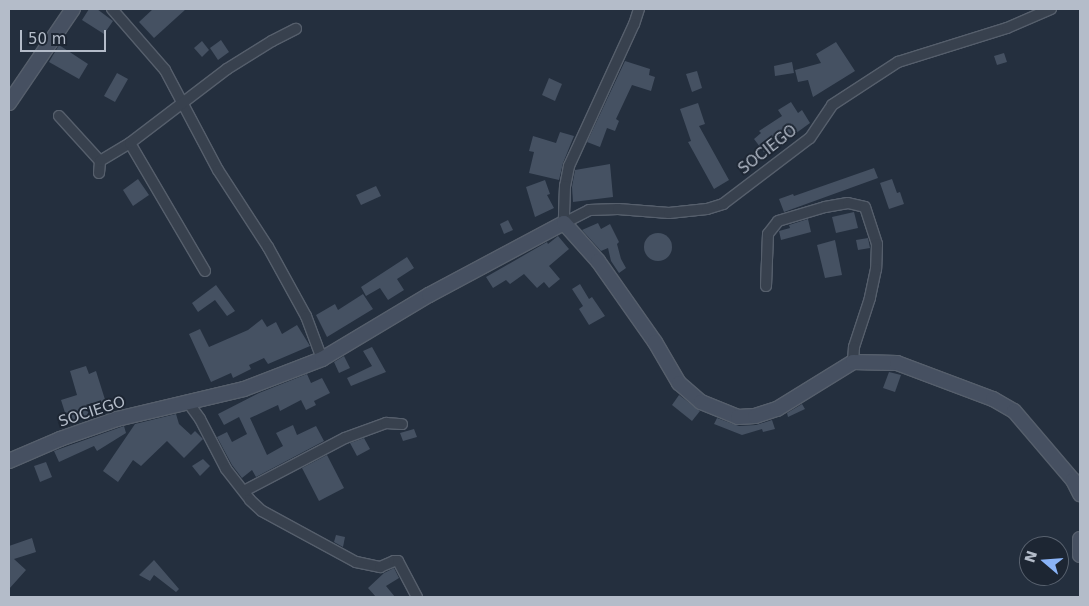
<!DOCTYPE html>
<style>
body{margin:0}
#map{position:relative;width:1089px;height:606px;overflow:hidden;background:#242f3e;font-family:"DejaVu Sans",sans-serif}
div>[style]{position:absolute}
.building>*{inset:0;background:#455162}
.round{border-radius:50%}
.roads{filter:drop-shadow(1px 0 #565f6c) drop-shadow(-1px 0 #565f6c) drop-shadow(0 1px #565f6c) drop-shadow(0 -1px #565f6c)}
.street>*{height:10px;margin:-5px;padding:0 5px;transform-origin:5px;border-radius:5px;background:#38414e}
.secondary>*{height:14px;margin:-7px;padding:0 7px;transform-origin:7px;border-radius:7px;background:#465061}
span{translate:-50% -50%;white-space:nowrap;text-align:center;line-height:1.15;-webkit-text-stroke:4px #1d2633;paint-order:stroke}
.street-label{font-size:15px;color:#b4bcc9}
.frame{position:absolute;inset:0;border:10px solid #b4bcc9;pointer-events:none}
.north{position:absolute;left:1019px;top:536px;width:50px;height:50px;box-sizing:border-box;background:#1d2633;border:1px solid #59626f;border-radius:50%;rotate:288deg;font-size:14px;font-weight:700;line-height:20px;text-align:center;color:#b4bcc9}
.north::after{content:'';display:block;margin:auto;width:18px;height:22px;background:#8ab4f8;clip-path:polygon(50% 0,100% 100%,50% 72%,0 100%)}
.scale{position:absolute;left:20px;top:30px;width:86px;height:22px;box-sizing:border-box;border:2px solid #b4bcc9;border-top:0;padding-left:6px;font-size:15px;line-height:18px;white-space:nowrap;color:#b4bcc9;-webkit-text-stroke:4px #1d2633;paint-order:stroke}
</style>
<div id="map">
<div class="building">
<div style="clip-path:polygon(89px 9px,97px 9px,113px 21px,104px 34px,82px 20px)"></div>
<div style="clip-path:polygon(153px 9px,186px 9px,154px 38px,139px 22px)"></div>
<div style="clip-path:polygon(221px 40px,229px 52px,218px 60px,210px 48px)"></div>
<div style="clip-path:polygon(202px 41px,209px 50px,202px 57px,194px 48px)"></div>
<div style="clip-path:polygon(836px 42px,855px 71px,813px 97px,808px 80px,798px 82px,795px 70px,821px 63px,816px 54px)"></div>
<div style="clip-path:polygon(59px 45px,88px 64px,79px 79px,49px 62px)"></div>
<div style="clip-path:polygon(1004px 53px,1007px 62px,997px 65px,994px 56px)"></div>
<div style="clip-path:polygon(625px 61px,650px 69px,649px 75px,655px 77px,651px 91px,632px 85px,616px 119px,619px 121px,615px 131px,607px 128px,600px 147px,587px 142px)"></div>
<div style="clip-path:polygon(792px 62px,794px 73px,775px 76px,774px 66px)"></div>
<div style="clip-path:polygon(697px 71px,702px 88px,692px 92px,686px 74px)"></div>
<div style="clip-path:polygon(117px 73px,128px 79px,115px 102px,104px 96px)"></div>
<div style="clip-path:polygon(549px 78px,562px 84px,555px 101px,542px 95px)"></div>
<div style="clip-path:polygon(791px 102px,798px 113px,802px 110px,810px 123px,766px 155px,754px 139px,761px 133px,759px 131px,782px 116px,778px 110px)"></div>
<div style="clip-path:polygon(698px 103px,705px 124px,699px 126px,729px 180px,714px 189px,688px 142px,691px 141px,680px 109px)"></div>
<div style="clip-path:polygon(560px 132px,574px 136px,563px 163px,559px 180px,529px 173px,534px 152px,529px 151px,533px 136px,556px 143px)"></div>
<div style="clip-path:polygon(610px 164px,613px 197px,573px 202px,572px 187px,575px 170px)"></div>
<div style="clip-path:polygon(874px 168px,878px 178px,784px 212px,779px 199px,793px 194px,794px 196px)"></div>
<div style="clip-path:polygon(138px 179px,149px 195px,133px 206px,123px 190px)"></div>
<div style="clip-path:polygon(892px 179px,897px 193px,900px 192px,904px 204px,889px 209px,880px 183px)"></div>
<div style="clip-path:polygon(545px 180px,550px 194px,547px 195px,554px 208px,535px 217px,526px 187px)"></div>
<div style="clip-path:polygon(376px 186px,381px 196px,361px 205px,356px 195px)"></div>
<div style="clip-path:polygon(854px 212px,858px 228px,836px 233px,832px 217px)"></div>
<div style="clip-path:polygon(808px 219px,811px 232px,781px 240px,779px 231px,790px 228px,789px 225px)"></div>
<div style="clip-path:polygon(508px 220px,513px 230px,504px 234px,500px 224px)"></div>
<div style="clip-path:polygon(598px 223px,601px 229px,610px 224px,619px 242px,617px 244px,621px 259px,626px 268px,619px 273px,611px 261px,608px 248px,601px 251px,582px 230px)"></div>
<div class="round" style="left:644px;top:233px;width:28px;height:28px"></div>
<div style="clip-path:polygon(558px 236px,569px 249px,549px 266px,560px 279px,549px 288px,544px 282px,537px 288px,524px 274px,510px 284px,506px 280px,493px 288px,486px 277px,547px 242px,548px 244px)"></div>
<div style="clip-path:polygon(868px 238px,870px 248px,858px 250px,856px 240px)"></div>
<div style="clip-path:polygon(835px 240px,842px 275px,825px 278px,817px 245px)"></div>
<div style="clip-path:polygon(407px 257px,414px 268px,397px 279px,404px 290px,388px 300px,380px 288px,366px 296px,361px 287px)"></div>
<div style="clip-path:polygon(580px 284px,589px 299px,592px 297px,605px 316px,589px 325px,579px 309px,583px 306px,572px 289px)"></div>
<div style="clip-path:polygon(216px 285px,235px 311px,227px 316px,215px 300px,198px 312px,192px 303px)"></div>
<div style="clip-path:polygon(363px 294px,373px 309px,327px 337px,316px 315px,335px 304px,338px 310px)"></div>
<div style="clip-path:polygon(262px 319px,267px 327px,276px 322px,282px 334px,297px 325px,310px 346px,268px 364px,264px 358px,249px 365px,251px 369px,233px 378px,231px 373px,211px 382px,189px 334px,200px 329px,209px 347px,248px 330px)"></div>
<div style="clip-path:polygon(372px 347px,386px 372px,351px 386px,347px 378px,372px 366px,363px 351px)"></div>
<div style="clip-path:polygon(344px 356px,350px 368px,339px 373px,334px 362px)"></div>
<div style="clip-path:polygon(86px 366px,89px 374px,96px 371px,108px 409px,68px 422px,61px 400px,77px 395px,70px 371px)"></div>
<div style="clip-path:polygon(889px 372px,901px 375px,895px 392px,883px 388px)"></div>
<div style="clip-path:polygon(307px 374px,311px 383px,322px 378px,330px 393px,314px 401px,316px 405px,306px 410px,301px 400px,280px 411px,278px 405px,250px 418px,267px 455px,283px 446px,276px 433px,293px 425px,297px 435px,316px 426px,324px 441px,256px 477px,252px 470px,242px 478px,232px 465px,217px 437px,227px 432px,232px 442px,247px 434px,239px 417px,224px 425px,218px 414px,259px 393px)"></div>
<div style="clip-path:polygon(679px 395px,700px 411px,692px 421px,672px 405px)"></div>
<div style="clip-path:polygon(802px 404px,805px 409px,788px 417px,787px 413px)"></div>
<div style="clip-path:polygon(176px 414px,179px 424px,191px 435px,195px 431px,203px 439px,184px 458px,167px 441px,141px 466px,133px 460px,118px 482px,103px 471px,135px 424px)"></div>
<div style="clip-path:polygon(717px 418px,739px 426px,756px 425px,772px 420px,775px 429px,763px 432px,762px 429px,742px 435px,714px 424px)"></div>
<div style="clip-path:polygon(124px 426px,126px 433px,97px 451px,94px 446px,59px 462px,54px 451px)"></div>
<div style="clip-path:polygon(414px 429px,417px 437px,403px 441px,400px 433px)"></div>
<div style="clip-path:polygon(364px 438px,370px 449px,357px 456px,350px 443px)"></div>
<div style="clip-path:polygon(327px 455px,344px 488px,319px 501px,302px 468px)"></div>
<div style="clip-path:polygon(203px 459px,210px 466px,200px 476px,192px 466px)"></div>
<div style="clip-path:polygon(46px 462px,52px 477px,40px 482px,34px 466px)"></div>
<div style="clip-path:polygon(336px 535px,345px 537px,343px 547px,334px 542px)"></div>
<div style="clip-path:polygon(32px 538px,36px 552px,14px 559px,26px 570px,9px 589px,9px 546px)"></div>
<div style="clip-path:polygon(154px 560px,179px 589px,176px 592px,154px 575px,150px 581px,139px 575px)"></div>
<div style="clip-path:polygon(394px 568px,399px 578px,386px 586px,395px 597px,376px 597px,368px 588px,384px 573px)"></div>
</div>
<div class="roads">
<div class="street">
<div style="left:112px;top:9px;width:81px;rotate:49deg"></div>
<div style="left:165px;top:70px;width:113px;rotate:62.1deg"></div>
<div style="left:218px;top:170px;width:92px;rotate:57deg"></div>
<div style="left:268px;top:247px;width:79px;rotate:61.2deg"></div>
<div style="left:306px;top:316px;width:46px;rotate:69.6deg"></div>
<div style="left:639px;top:9px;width:16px;rotate:108deg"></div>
<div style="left:634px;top:24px;width:156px;rotate:114.6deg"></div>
<div style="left:569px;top:166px;width:20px;rotate:101deg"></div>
<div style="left:565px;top:186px;width:37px;rotate:92deg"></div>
<div style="left:564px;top:223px;width:28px;rotate:-27deg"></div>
<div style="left:589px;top:210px;width:29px;rotate:-2deg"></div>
<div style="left:618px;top:209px;width:51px;rotate:4.5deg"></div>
<div style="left:669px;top:213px;width:38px;rotate:-6deg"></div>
<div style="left:707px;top:209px;width:17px;rotate:-17deg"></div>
<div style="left:723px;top:204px;width:109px;rotate:-37.2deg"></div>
<div style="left:810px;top:138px;width:40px;rotate:-56deg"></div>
<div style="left:832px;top:105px;width:79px;rotate:-33.1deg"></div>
<div style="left:898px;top:62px;width:114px;rotate:-17.3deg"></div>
<div style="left:1007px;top:28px;width:48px;rotate:-23.4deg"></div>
<div style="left:59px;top:116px;width:61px;rotate:47.7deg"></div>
<div style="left:99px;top:173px;width:12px;rotate:-85deg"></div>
<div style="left:100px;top:161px;width:35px;rotate:-31deg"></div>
<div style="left:205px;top:271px;width:148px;rotate:-120.4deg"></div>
<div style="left:130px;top:143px;width:122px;rotate:-37.3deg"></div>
<div style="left:227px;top:69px;width:53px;rotate:-31.9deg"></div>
<div style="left:272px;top:41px;width:27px;rotate:-27deg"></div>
<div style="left:766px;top:286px;width:52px;rotate:-87.8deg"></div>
<div style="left:768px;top:234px;width:16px;rotate:-52deg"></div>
<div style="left:778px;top:221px;width:49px;rotate:-16.6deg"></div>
<div style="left:825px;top:207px;width:23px;rotate:-10deg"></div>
<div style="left:848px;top:203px;width:17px;rotate:13deg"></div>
<div style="left:865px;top:207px;width:39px;rotate:72deg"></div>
<div style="left:877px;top:244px;width:25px;rotate:92deg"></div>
<div style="left:876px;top:269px;width:30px;rotate:102deg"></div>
<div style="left:870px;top:298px;width:52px;rotate:108.1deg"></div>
<div style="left:854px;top:347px;width:15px;rotate:94deg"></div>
<div style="left:187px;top:401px;width:22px;rotate:54deg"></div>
<div style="left:200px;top:419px;width:56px;rotate:62.5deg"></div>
<div style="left:226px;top:469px;width:39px;rotate:52deg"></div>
<div style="left:250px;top:500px;width:16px;rotate:43deg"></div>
<div style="left:262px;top:511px;width:107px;rotate:28.5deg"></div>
<div style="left:356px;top:562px;width:25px;rotate:12deg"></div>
<div style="left:380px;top:567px;width:15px;rotate:-23deg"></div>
<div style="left:394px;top:561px;width:4px"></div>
<div style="left:398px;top:561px;width:41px;rotate:62.2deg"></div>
<div style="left:244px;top:491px;width:114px;rotate:-27.7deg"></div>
<div style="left:345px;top:438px;width:44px;rotate:-20.1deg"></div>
<div style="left:386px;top:423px;width:16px;rotate:4deg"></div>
</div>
<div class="secondary">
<div style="left:9px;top:103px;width:114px;rotate:-55.8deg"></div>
<div style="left:9px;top:461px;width:56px;rotate:-23.3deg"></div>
<div style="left:60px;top:439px;width:60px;rotate:-19.3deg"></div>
<div style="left:117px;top:419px;width:130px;rotate:-13.3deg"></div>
<div style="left:244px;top:389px;width:84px;rotate:-21deg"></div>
<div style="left:322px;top:359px;width:125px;rotate:-30.9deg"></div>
<div style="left:429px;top:295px;width:153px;rotate:-28.1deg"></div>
<div style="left:564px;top:223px;width:51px;rotate:48.2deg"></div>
<div style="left:598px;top:261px;width:99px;rotate:54.9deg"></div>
<div style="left:655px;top:342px;width:48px;rotate:59.7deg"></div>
<div style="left:679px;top:383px;width:29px;rotate:41deg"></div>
<div style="left:701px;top:402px;width:40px;rotate:22deg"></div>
<div style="left:738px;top:417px;width:17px;rotate:-3deg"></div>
<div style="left:755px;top:416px;width:23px;rotate:-18deg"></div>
<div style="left:777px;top:409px;width:89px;rotate:-31.7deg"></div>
<div style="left:853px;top:362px;width:44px;rotate:1.3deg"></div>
<div style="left:897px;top:363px;width:103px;rotate:20.6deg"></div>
<div style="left:993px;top:399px;width:24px;rotate:30deg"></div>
<div style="left:1014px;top:411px;width:91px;rotate:49.5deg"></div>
<div style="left:1073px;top:480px;width:16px;rotate:63deg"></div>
<div style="left:1080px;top:539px;width:16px;rotate:90deg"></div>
</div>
</div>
<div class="street-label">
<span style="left:768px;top:150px;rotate:-38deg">SOCIEGO</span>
<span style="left:92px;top:412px;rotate:-18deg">SOCIEGO</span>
</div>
<div class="frame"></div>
<div class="north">N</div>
<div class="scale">50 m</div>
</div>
